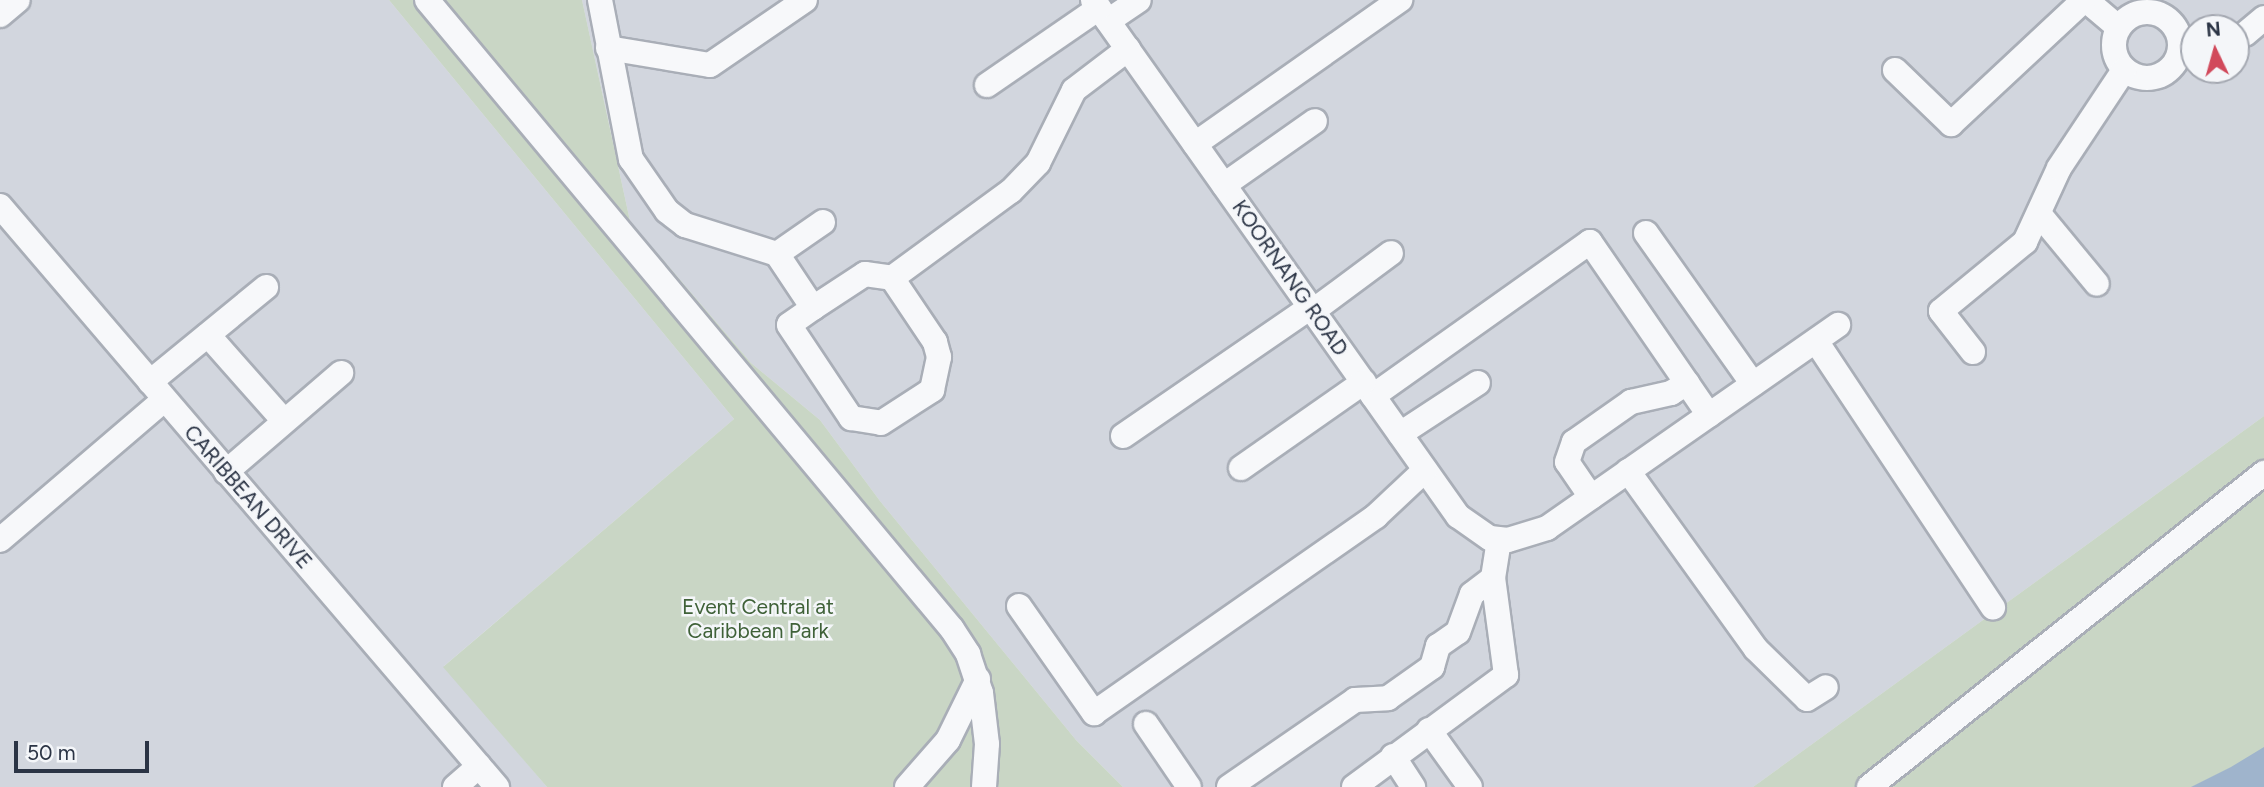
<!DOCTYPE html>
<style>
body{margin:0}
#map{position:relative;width:2264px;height:787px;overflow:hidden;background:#e4e7ec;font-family:Figtree,sans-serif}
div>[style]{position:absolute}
.built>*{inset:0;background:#d2d6de}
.green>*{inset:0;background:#c9d6c5}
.water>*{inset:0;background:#9fb4cc}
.roads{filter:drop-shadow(2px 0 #a9aeb7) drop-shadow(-2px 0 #a9aeb7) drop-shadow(0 2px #a9aeb7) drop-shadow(0 -2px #a9aeb7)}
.minor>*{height:24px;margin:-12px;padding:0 12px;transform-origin:12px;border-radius:12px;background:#f7f8fa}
.minor>.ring{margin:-12px;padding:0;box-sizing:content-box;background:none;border:24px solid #f7f8fa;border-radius:50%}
span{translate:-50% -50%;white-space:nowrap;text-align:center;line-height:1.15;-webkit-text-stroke:5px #f4f6f9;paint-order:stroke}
.street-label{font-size:21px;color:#2b3445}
.park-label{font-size:21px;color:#3f6138}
.north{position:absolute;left:2180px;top:14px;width:70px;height:70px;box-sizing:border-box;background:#f4f6f9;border:2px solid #a4a8b1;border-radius:50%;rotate:355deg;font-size:19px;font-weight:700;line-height:28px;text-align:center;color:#2b3445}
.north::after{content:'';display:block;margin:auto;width:24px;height:32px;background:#d1495b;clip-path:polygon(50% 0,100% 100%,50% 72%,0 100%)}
.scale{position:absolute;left:14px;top:741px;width:135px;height:32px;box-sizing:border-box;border:4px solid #2b3445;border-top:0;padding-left:9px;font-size:21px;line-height:24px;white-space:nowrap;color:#2b3445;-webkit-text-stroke:5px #f4f6f9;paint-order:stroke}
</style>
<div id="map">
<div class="built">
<div style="clip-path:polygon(0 0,389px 0,734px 419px,444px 666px,547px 787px,0 787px)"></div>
<div style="clip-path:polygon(evenodd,582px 0,2264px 0,2264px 416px,1753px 787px,1123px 787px,1076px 740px,880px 501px,820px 420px,751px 363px,630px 221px,582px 0,2194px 28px,2236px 28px,2236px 70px,2194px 70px,2194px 28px)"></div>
</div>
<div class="green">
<div style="clip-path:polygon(389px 0,582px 0,630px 221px,751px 363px,820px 420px,880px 501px,1076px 740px,1123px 787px,547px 787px,443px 667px,734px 419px)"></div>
<div style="clip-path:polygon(2264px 416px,2264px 787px,1753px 787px)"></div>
</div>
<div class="water">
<div style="clip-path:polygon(2264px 747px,2264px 787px,2191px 787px,2231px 767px)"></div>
</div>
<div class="roads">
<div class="minor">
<div style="left:427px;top:0;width:819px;rotate:50.15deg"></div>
<div style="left:952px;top:629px;width:30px;rotate:57deg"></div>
<div style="left:968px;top:654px;width:41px;rotate:71.6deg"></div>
<div style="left:981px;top:693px;width:51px;rotate:83.3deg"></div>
<div style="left:987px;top:744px;width:43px;rotate:94deg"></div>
<div style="left:600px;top:0;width:162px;rotate:79deg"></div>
<div style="left:631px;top:159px;width:63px;rotate:55.3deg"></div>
<div style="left:667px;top:211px;width:23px;rotate:38deg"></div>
<div style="left:685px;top:225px;width:96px;rotate:17.5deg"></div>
<div style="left:777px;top:254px;width:65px;rotate:56.3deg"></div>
<div style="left:813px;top:308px;width:62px;rotate:-33.2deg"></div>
<div style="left:865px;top:274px;width:27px;rotate:8deg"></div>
<div style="left:892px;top:278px;width:147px;rotate:-36.2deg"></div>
<div style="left:1011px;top:191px;width:39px;rotate:-46deg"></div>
<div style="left:1038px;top:163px;width:81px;rotate:-63.7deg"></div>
<div style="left:1074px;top:90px;width:68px;rotate:-37.2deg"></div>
<div style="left:1093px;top:0;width:632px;rotate:54.73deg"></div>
<div style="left:1458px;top:516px;width:39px;rotate:35deg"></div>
<div style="left:1490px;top:538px;width:18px;rotate:6deg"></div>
<div style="left:1508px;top:540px;width:41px;rotate:-17.1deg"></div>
<div style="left:1547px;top:528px;width:355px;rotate:-34.9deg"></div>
<div style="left:2086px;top:0;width:42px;rotate:40.2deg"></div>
<div class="ring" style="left:2114px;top:12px;width:42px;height:42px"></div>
<div style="left:0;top:15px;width:23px;rotate:-40deg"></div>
<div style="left:1108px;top:21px;width:37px;rotate:-34deg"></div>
<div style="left:2245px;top:34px;width:25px;rotate:-40deg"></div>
<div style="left:608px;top:48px;width:103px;rotate:9.5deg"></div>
<div style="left:710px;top:65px;width:115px;rotate:-34.4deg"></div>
<div style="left:1895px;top:70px;width:78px;rotate:44deg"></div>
<div style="left:1951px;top:124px;width:182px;rotate:-43deg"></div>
<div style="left:987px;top:85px;width:136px;rotate:-34.5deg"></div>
<div style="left:1195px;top:144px;width:251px;rotate:-35.1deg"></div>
<div style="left:1224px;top:185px;width:111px;rotate:-35.1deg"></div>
<div style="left:0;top:206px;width:765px;rotate:49.46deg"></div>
<div style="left:2040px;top:215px;width:89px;rotate:50.4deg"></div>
<div style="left:1646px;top:233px;width:185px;rotate:54.7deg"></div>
<div style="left:777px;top:254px;width:56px;rotate:-34.8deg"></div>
<div style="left:813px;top:308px;width:29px;rotate:145deg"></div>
<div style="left:789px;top:325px;width:112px;rotate:56.3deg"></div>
<div style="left:851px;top:418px;width:30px;rotate:9deg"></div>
<div style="left:881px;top:423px;width:61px;rotate:-32.9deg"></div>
<div style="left:932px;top:390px;width:34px;rotate:-78deg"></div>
<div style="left:939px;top:357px;width:16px;rotate:-105deg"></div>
<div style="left:935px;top:342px;width:77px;rotate:-123.9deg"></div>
<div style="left:1313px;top:311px;width:97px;rotate:-36.6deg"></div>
<div style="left:208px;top:335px;width:115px;rotate:48.5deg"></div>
<div style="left:1816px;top:341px;width:320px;rotate:56.4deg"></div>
<div style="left:1973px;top:352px;width:52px;rotate:-128deg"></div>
<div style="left:1941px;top:311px;width:109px;rotate:-39.4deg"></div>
<div style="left:2025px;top:242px;width:81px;rotate:-65.3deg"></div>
<div style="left:2059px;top:168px;width:118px;rotate:-56.4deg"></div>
<div style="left:150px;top:382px;width:150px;rotate:-39.3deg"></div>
<div style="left:1373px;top:396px;width:266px;rotate:-35.4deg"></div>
<div style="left:1590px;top:242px;width:210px;rotate:55.5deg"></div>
<div style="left:1400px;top:434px;width:93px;rotate:-33.2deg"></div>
<div style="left:1123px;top:436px;width:228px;rotate:-34.5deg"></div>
<div style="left:1241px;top:468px;width:150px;rotate:-35deg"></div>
<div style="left:1628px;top:471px;width:219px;rotate:54.3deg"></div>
<div style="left:1756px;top:649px;width:71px;rotate:44.4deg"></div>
<div style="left:1807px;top:699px;width:22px;rotate:-32deg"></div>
<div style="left:226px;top:472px;width:152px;rotate:-40.7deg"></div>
<div style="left:1591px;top:497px;width:42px;rotate:-124.4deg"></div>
<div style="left:1567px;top:462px;width:21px;rotate:-71deg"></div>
<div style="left:1574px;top:442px;width:70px;rotate:-35.1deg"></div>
<div style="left:1631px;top:402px;width:41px;rotate:-12.7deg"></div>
<div style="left:1671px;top:393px;width:19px;rotate:-32deg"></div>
<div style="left:0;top:540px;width:216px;rotate:-40.5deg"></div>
<div style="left:1019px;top:606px;width:131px;rotate:55deg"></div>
<div style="left:1094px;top:713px;width:344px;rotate:-34.9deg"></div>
<div style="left:1376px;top:516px;width:67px;rotate:-43.2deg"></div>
<div style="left:1146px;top:724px;width:76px;rotate:55.7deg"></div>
<div style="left:1429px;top:730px;width:70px;rotate:54.3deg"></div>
<div style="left:1393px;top:756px;width:37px;rotate:57deg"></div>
<div style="left:455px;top:787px;width:32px;rotate:-41deg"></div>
<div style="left:907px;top:787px;width:62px;rotate:-48.9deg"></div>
<div style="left:948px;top:740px;width:68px;rotate:-63.8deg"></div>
<div style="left:1229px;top:787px;width:153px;rotate:-34.6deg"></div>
<div style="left:1355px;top:700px;width:33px;rotate:-3deg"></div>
<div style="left:1388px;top:698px;width:54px;rotate:-35.2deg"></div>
<div style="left:1432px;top:667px;width:22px;rotate:-74deg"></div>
<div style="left:1438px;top:646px;width:24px;rotate:-35deg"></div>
<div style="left:1458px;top:632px;width:40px;rotate:-69.8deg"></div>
<div style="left:1472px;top:594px;width:26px;rotate:-37deg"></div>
<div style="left:1354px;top:787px;width:189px;rotate:-36.4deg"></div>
<div style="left:1506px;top:675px;width:98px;rotate:-97.6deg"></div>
<div style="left:1493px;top:578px;width:39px;rotate:-81deg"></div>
<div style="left:1869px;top:787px;width:505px;rotate:-38.48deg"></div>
</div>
</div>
<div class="street-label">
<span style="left:1290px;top:278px;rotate:55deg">KOORNANG ROAD</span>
<span style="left:248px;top:497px;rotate:49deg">CARIBBEAN DRIVE</span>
</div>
<div class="park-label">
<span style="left:758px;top:619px">Event Central at<br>Caribbean Park</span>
</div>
<div class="north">N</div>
<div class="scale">50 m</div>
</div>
